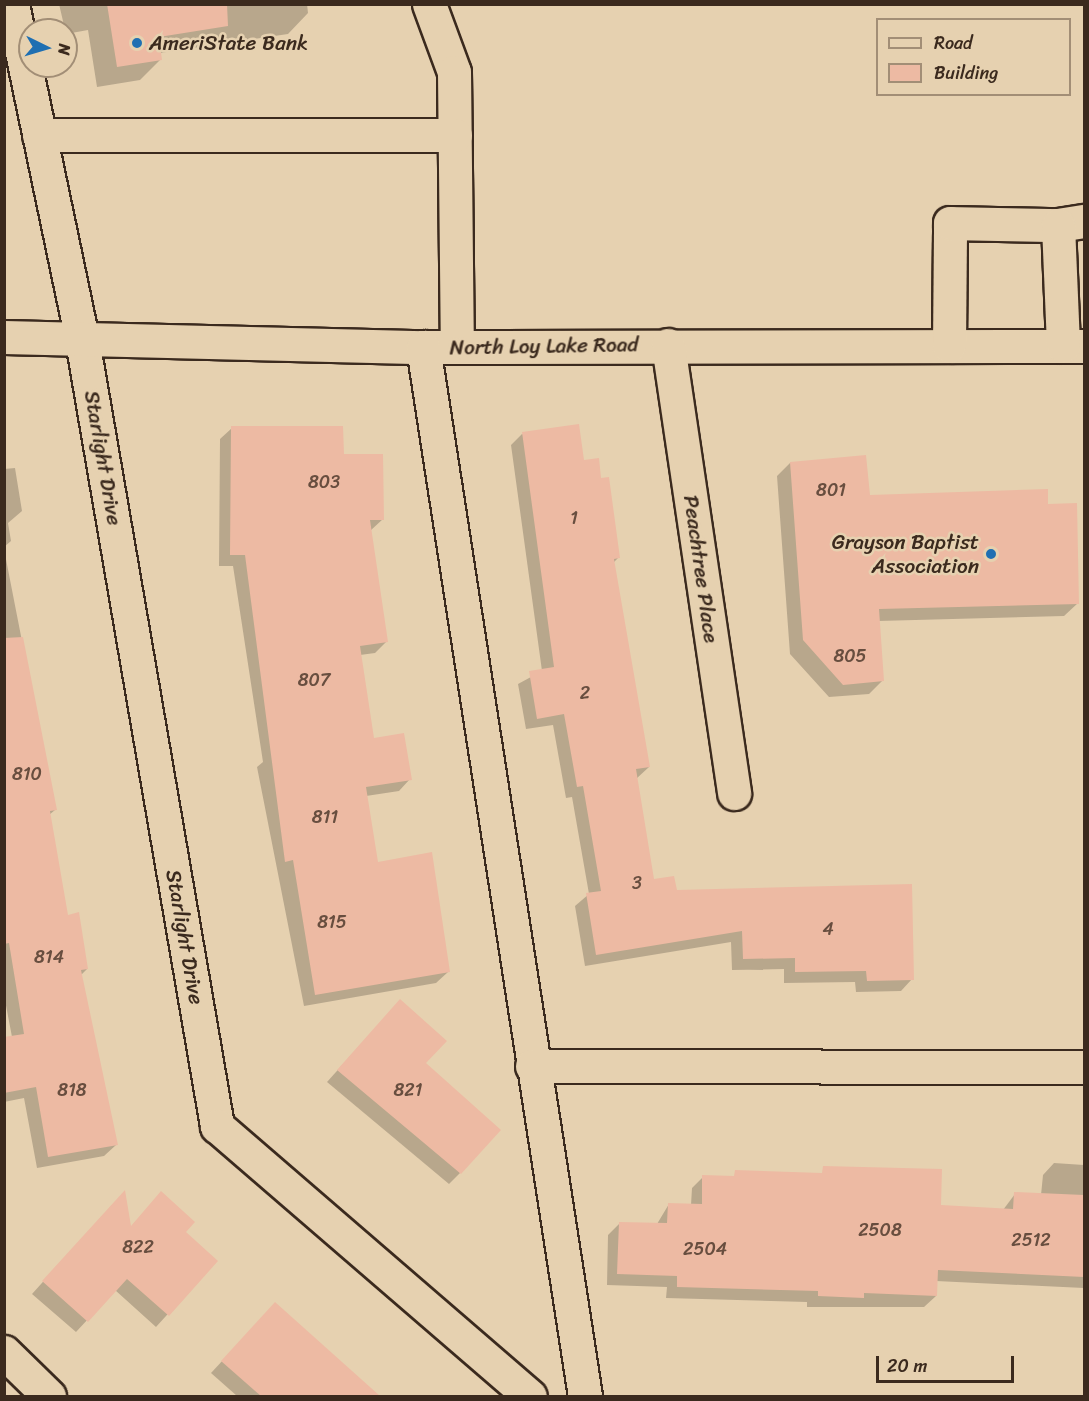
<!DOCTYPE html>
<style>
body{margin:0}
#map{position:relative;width:1089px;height:1401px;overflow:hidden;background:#e6d1b0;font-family:Sriracha,sans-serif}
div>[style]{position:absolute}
.shadow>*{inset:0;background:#0003}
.building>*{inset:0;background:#edbaa3}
.roads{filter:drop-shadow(2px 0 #3b2a1e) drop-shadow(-2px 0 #3b2a1e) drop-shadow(0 2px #3b2a1e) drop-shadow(0 -2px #3b2a1e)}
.minor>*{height:33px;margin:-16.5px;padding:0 16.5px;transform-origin:16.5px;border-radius:16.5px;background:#e6d1b0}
.dots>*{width:16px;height:16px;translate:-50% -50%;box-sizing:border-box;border:3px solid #e6d1b0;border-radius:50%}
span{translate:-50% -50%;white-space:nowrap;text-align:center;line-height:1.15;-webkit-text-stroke:5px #e6d1b0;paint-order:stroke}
.number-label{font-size:18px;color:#684e3f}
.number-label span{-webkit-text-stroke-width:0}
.poi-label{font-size:21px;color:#3b2a1e}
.left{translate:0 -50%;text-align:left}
.right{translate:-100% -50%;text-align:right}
.street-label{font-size:21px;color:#3b2a1e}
.frame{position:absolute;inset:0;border:6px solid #3b2a1e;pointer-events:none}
.legend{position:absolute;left:876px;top:18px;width:195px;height:78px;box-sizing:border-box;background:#e6d1b0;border:2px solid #a28e76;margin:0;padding:8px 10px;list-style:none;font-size:18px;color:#3b2a1e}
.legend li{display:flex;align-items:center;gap:12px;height:30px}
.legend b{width:30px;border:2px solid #a28e76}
.north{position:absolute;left:18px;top:18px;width:60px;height:60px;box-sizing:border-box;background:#e6d1b0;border:2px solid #a28e76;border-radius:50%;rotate:95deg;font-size:16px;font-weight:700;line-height:24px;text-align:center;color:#3b2a1e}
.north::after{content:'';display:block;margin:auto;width:21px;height:27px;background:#1f6fb2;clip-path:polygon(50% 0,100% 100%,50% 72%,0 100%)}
.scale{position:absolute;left:876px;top:1356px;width:138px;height:27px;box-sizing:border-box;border:3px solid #3b2a1e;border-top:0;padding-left:8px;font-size:18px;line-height:21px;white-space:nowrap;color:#3b2a1e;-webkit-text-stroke:4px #e6d1b0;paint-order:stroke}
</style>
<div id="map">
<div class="shadow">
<div style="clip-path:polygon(59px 4px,307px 4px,308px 13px,288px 34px,160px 53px,161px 59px,140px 80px,97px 87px,88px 30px,66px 34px)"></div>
<div style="clip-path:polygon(232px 428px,342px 456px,383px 519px,370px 531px,387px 641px,375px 653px,360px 655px,373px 740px,410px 779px,399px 791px,366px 796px,377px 863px,448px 972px,436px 983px,304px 1006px,257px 767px,263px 762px,233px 566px,219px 566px,220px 439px)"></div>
<div style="clip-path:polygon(522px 434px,583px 461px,599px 479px,618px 558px,613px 563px,649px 767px,636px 779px,653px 881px,912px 979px,901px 991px,856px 992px,855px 982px,784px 983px,784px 969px,732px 970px,731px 942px,585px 966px,575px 906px,589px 894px,572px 797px,566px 798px,553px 725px,526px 729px,518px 684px,542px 671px,511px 445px)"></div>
<div style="clip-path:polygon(790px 463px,868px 496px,1047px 506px,1078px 603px,1064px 616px,878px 621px,883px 680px,869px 694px,829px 697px,790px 654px,777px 476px)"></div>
<div style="clip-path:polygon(15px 468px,22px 511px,8px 523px,11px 541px,4px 547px,4px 469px)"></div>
<div style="clip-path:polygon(4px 549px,55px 810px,49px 815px,66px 917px,87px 969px,80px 976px,116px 1145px,104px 1156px,37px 1168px,24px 1098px,4px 1102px,4px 1038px,12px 1037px,4px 995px)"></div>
<div style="clip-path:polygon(389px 1013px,424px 1064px,460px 1173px,449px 1184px,327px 1082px)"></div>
<div style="clip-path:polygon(1054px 1163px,1084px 1165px,1084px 1288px,936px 1281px,936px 1296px,924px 1307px,807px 1307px,807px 1302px,666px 1298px,667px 1287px,607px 1285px,608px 1235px,620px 1223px,657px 1224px,669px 1204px,691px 1205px,692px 1188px,703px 1177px,940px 1170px,939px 1207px,1003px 1210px,1015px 1194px,1041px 1195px,1043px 1175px)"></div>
<div style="clip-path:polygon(161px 1193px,183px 1232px,216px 1261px,156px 1327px,115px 1290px,76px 1332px,32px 1294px,114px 1203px,130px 1228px)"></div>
<div style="clip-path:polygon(275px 1304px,378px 1396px,237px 1396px,211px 1373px)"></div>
</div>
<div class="building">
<div style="clip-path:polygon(107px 4px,227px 4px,228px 26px,159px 37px,162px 60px,117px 67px)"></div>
<div style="clip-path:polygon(579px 424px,584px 460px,599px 458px,601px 478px,609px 477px,620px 558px,614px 559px,650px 767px,636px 769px,654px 879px,674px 876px,677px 890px,912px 884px,914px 980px,867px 981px,866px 971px,795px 972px,795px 958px,743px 959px,742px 931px,596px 955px,586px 893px,601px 891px,583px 786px,577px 787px,564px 714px,537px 719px,529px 671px,554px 667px,522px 432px)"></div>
<div style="clip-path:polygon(231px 426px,343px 426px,344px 454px,383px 454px,384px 520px,370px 520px,388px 642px,360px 646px,374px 738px,404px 733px,412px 780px,366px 787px,378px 862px,432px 852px,450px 972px,315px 995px,293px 860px,285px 862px,245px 555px,230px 555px)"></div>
<div style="clip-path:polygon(866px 455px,870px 495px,1048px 489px,1048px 504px,1077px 503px,1079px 604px,879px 609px,884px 681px,843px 685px,803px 640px,790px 462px)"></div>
<div style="clip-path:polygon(23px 637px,57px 810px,50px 811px,68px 915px,79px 912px,88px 969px,81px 970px,118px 1145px,48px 1157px,36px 1087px,4px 1093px,4px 1037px,24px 1034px,9px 943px,4px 944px,4px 638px)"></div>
<div style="clip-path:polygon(400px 999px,447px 1041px,426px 1063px,501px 1130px,461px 1174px,337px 1070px)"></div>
<div style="clip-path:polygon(823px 1166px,942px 1169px,941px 1205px,1013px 1209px,1014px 1192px,1084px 1195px,1084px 1277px,938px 1270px,937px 1296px,864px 1293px,864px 1298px,818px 1296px,818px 1291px,677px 1287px,677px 1276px,617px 1274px,619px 1222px,667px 1223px,668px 1203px,702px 1204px,702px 1175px,734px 1176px,735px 1170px,822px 1173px)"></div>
<div style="clip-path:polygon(125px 1190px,131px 1226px,161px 1191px,195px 1222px,186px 1232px,218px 1261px,169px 1316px,127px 1279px,88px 1322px,42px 1281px)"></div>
<div style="clip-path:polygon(275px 1302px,380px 1396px,261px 1396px,221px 1361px)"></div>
</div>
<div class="roads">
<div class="minor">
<div style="left:12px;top:4px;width:343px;rotate:78.2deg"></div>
<div style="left:82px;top:340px;width:798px;rotate:80.25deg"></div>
<div style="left:217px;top:1126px;width:413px;rotate:40.8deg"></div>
<div style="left:429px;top:4px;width:72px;rotate:69.8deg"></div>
<div style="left:454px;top:72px;width:275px;rotate:89.4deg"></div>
<div style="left:39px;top:135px;width:416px"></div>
<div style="left:1058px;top:225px;width:26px;rotate:-9deg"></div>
<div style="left:4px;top:337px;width:419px;rotate:1.4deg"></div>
<div style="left:423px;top:347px;width:661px;rotate:-0.09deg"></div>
<div style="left:668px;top:345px;width:453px;rotate:81.6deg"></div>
<div style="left:949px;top:346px;width:123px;rotate:-89.5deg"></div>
<div style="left:950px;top:223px;width:108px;rotate:1.1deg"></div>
<div style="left:1058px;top:225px;width:121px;rotate:87.6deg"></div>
<div style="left:423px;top:347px;width:1061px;rotate:81.22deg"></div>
<div style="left:532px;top:1066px;width:552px;rotate:0.1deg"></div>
<div style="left:4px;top:1352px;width:63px;rotate:44.4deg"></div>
</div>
</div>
<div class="dots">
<div style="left:137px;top:43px;background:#1f6fb2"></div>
<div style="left:991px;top:554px;background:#1f6fb2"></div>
</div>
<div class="number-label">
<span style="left:324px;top:482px">803</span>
<span style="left:831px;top:490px">801</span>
<span style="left:574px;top:518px">1</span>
<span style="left:850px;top:656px">805</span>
<span style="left:314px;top:680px">807</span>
<span style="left:585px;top:693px">2</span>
<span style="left:27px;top:774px">810</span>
<span style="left:325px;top:817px">811</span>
<span style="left:637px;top:883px">3</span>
<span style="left:332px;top:922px">815</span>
<span style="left:828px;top:929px">4</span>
<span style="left:49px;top:957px">814</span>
<span style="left:72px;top:1090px">818</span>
<span style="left:408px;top:1090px">821</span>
<span style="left:880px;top:1230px">2508</span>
<span style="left:1031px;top:1240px">2512</span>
<span style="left:138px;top:1247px">822</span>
<span style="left:705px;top:1249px">2504</span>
</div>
<div class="poi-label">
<span class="left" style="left:149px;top:43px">AmeriState Bank</span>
<span class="right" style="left:979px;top:554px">Grayson Baptist<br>Association</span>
</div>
<div class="street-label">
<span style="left:544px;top:346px;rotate:-1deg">North Loy Lake Road</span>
<span style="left:103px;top:458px;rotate:80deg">Starlight Drive</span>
<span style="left:701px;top:569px;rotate:82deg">Peachtree Place</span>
<span style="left:185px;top:937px;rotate:80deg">Starlight Drive</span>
</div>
<div class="frame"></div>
<ul class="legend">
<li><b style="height:8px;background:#e6d1b0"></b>Road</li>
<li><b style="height:16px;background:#edbaa3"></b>Building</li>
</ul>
<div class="north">N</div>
<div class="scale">20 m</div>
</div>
